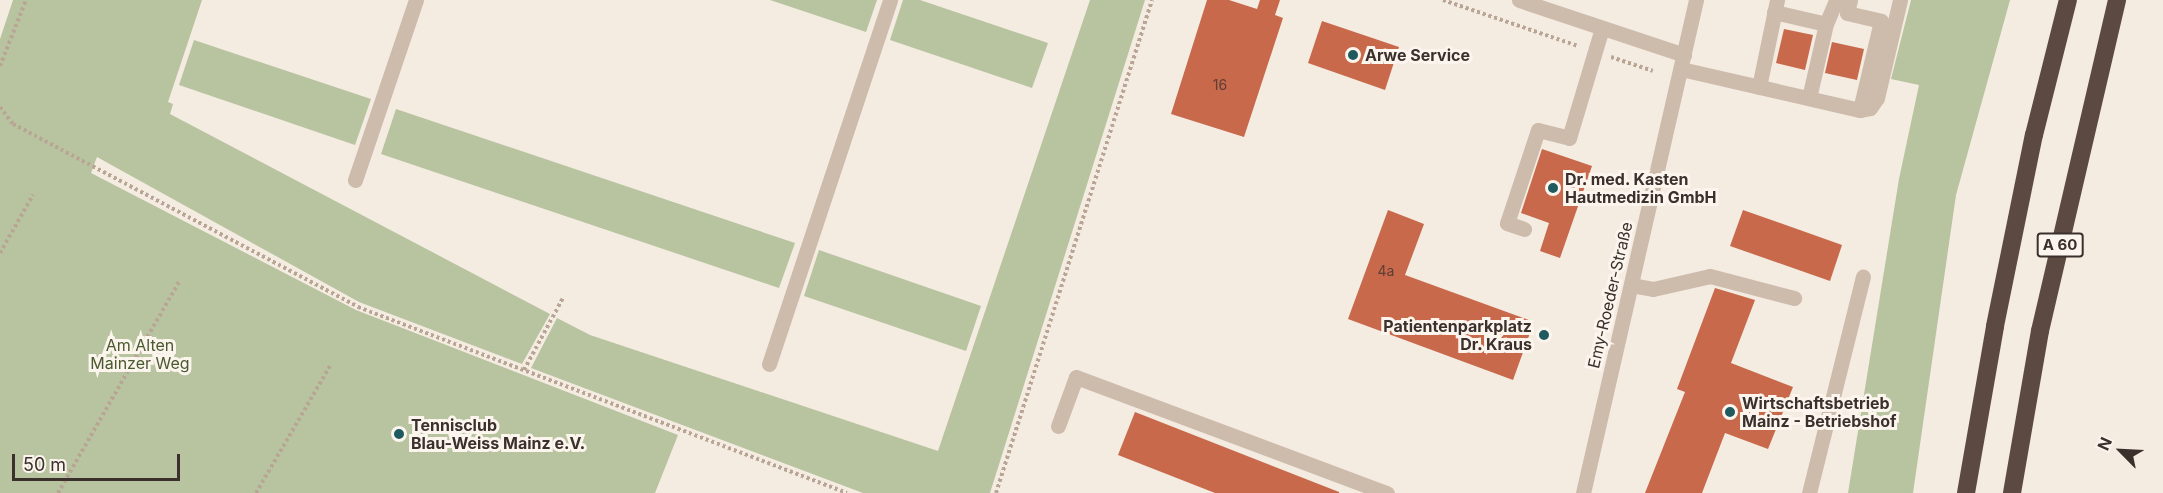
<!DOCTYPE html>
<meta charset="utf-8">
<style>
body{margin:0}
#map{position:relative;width:2163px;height:493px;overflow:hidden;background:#f4ebe1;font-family:Inter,sans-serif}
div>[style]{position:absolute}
.green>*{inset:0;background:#b8c4a0}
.building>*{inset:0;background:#c8694b}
.path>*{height:4px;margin-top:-2px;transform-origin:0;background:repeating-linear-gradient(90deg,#b9a596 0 3px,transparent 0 6px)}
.minor>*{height:15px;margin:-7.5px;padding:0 7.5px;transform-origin:7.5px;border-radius:7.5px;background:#cdbbac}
.highway>*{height:18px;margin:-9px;padding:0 9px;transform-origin:9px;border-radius:9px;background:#5c4a42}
.dots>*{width:16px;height:16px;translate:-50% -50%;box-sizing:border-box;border:3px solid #fbf5ee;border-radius:50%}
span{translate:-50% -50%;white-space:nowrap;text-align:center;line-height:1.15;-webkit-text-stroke:6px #fbf5ee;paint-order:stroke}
.number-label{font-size:14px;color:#5e3e33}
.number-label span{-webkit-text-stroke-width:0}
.shield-label span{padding:2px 4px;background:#fbf5ee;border:2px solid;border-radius:4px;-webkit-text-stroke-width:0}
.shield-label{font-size:15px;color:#3b302b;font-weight:700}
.poi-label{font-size:16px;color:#3b302b;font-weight:700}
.left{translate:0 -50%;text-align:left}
.right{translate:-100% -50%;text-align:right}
.street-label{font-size:16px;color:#3b302b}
.park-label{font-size:16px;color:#4a5a2e}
.north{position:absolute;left:2091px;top:421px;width:60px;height:60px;-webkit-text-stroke:4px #fbf5ee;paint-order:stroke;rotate:294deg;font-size:16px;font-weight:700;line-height:24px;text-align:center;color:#3b302b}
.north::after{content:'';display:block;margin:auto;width:21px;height:27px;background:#3b302b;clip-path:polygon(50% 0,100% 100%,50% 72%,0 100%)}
.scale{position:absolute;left:12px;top:454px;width:168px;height:27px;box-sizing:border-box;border:3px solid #3b302b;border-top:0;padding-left:8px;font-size:18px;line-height:21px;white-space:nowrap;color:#3b302b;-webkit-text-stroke:4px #fbf5ee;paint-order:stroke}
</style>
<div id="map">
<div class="green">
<div style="clip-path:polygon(13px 0,202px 0,168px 102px,173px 104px,170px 114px,550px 314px,522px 364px,359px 302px,97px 157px,91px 173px,356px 310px,678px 435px,655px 493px,0 493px,0 39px)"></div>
<div style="clip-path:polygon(770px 0,877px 0,866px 32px)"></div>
<div style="clip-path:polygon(903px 0,920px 0,1048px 43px,1032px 88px,890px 40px)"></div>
<div style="clip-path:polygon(1090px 0,1145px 0,990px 493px,863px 493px,531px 368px,557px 318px,590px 335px,938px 451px)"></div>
<div style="clip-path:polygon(1911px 0,2010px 0,1956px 195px,1913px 493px,1848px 493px,1899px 179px,1919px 85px,1891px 79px)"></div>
<div style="clip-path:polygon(194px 40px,371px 99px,355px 145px,179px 85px)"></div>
<div style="clip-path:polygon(396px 109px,795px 243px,779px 288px,381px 154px)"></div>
<div style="clip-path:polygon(819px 250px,981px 306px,966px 351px,804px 296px)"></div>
</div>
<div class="building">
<div style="clip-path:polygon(1207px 0,1229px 0,1257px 9px,1260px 0,1280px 0,1275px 15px,1283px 18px,1244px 137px,1171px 114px)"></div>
<div style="clip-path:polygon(1322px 21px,1399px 47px,1385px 90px,1308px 63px)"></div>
<div style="clip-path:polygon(1784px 29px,1813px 35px,1805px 70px,1776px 63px)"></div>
<div style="clip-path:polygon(1832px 42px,1864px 49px,1857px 80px,1825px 73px)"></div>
<div style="clip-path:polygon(1542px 149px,1592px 166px,1560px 258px,1540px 251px,1549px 223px,1521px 213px)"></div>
<div style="clip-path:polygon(1388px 210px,1424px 224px,1405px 275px,1534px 322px,1513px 380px,1348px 319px)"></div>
<div style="clip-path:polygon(1743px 210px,1842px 245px,1830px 281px,1730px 246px)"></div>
<div style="clip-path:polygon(1715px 288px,1755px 300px,1731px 363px,1793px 387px,1768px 449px,1725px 433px,1702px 493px,1645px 493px,1685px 392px,1677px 389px)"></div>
<div style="clip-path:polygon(1135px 412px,1339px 492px,1339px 493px,1215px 493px,1118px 455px)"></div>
</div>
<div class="path">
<div style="left:1443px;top:0;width:143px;rotate:18.8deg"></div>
<div style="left:1611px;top:57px;width:44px;rotate:18.4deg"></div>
<div style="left:0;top:66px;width:71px;rotate:-68.5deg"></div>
<div style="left:0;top:107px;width:21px;rotate:53deg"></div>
<div style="left:13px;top:124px;width:391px;rotate:27.9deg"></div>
<div style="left:358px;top:307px;width:523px;rotate:20.83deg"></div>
<div style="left:0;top:253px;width:67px;rotate:-60.4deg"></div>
<div style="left:524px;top:370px;width:84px;rotate:-61.6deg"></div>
<div style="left:58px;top:493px;width:245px;rotate:-60.2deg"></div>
<div style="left:256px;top:493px;width:147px;rotate:-59.8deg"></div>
<div style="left:996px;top:493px;width:517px;rotate:-72.44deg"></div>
</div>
<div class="minor">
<div style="left:1519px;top:0;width:174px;rotate:18.4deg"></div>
<div style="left:1850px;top:0;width:13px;rotate:103deg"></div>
<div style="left:1847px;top:13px;width:35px;rotate:13deg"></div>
<div style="left:1881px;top:21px;width:91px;rotate:103.3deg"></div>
<div style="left:1774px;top:12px;width:53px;rotate:13deg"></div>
<div style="left:1681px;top:69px;width:184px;rotate:12.9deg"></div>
<div style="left:1860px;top:110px;width:10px;rotate:-11deg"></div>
<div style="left:1870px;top:108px;width:12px;rotate:-55deg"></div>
<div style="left:1877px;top:98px;width:101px;rotate:-76.8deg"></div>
<div style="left:1759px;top:87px;width:89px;rotate:-78.3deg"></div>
<div style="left:1809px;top:98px;width:76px;rotate:-77.1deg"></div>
<div style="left:1826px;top:24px;width:26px;rotate:-67deg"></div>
<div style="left:355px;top:180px;width:190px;rotate:-71.3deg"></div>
<div style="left:1524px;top:229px;width:18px;rotate:-161deg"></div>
<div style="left:1507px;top:223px;width:98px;rotate:-71.6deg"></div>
<div style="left:1538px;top:130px;width:32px;rotate:14deg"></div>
<div style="left:1569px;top:138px;width:115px;rotate:-73.3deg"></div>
<div style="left:1631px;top:285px;width:22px;rotate:10deg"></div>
<div style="left:1653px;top:289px;width:58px;rotate:-12.8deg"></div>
<div style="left:1710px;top:276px;width:87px;rotate:14.7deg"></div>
<div style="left:769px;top:364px;width:384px;rotate:-71.6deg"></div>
<div style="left:1058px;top:426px;width:52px;rotate:-69.8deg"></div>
<div style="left:1076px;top:377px;width:332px;rotate:20.5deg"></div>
<div style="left:1583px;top:493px;width:506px;rotate:-77.09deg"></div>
<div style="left:1809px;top:493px;width:223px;rotate:-76deg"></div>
</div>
<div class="highway">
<div style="left:1966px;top:493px;width:169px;rotate:-80.1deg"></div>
<div style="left:1995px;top:326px;width:195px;rotate:-78.5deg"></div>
<div style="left:2034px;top:135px;width:139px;rotate:-75.9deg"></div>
<div style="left:2012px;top:493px;width:164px;rotate:-80.2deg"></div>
<div style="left:2040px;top:331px;width:340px;rotate:-76.9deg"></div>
</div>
<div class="dots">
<div style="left:1353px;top:55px;background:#1f5a5e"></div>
<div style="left:1553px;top:188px;background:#1f5a5e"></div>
<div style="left:1544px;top:335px;background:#1f5a5e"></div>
<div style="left:1730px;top:412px;background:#1f5a5e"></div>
<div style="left:399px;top:434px;background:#1f5a5e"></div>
</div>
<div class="number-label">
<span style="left:1220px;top:85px">16</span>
<span style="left:1386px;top:271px">4a</span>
</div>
<div class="shield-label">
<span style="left:2060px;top:245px">A 60</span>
</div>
<div class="poi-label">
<span class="left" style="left:1365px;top:55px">Arwe Service</span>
<span class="left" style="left:1565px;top:188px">Dr. med. Kasten<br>Hautmedizin GmbH</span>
<span class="right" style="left:1532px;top:335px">Patientenparkplatz<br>Dr. Kraus</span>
<span class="left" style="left:1742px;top:412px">Wirtschaftsbetrieb<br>Mainz - Betriebshof</span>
<span class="left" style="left:411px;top:434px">Tennisclub<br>Blau-Weiss Mainz e.V.</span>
</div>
<div class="street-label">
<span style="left:1610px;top:295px;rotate:-77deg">Emy-Roeder-Straße</span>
</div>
<div class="park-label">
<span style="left:140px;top:354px">Am Alten<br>Mainzer Weg</span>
</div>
<div class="north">N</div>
<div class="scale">50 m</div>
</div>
